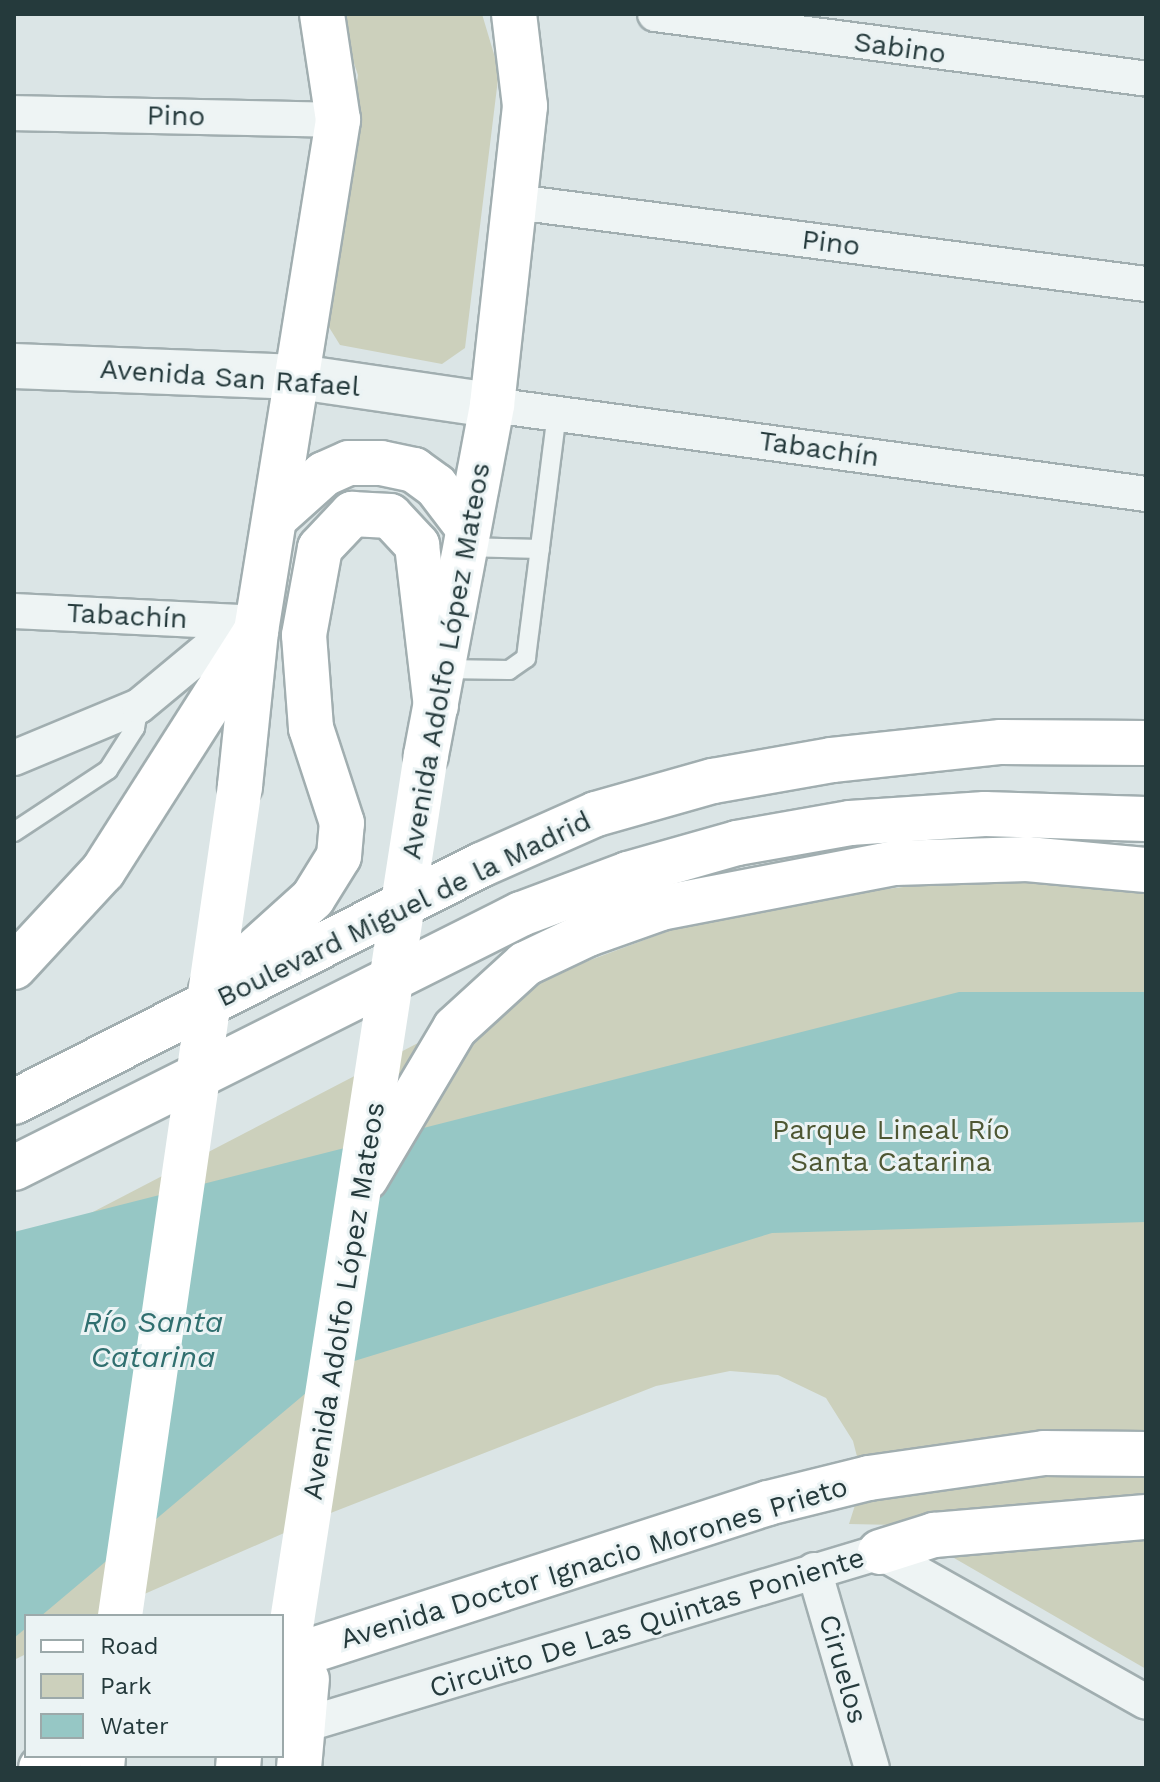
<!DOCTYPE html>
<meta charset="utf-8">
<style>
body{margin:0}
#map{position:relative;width:1160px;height:1782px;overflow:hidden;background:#dbe5e6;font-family:"Work Sans",sans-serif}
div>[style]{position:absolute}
.green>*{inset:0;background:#ccd0bc}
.water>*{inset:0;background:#96c7c5}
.roads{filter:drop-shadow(2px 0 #a1aeb0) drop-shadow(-2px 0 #a1aeb0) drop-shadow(0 2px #a1aeb0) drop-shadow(0 -2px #a1aeb0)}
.service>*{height:18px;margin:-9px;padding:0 9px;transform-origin:9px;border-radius:9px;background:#eef4f4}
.minor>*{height:34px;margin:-17px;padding:0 17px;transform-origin:17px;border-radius:17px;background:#eef4f4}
.tertiary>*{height:44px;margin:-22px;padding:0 22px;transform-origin:22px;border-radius:22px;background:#eef4f4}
.secondary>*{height:44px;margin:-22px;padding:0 22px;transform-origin:22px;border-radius:22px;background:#fff}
.trunk>*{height:44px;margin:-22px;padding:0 22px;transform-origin:22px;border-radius:22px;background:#fff}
.secondary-bridge>*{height:44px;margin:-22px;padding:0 22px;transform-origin:22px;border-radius:22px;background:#fff}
span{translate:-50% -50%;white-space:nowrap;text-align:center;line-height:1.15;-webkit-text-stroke:6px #ebf3f4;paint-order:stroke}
.street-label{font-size:28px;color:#253a3c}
.park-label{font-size:28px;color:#4e5733}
.water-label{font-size:30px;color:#306f6f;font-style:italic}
.frame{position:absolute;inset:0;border:16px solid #253a3c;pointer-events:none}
.legend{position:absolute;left:24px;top:1614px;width:260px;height:144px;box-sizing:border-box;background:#ebf3f4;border:2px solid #9ca9aa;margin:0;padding:10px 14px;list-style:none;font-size:24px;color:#253a3c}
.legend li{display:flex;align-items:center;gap:16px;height:40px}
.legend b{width:40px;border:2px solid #9ca9aa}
</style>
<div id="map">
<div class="green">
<div style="clip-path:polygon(337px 14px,482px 14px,499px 71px,465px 348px,442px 364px,340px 345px,327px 324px,358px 75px)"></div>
<div style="clip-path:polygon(1146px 878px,1146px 1669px,897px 1525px,849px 1524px,863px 1480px,853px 1441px,826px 1398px,778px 1375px,730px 1371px,656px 1386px,323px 1516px,94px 1616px,26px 1616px,26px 1654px,14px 1660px,14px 1253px,545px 977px,671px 930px,796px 900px,953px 881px)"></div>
</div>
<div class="water">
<div style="clip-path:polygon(959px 992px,1146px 992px,1146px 1222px,772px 1233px,338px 1366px,41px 1616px,26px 1616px,26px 1628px,14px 1638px,14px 1232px)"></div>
</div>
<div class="roads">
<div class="service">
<div style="left:464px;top:547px;width:76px;rotate:1.5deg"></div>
<div style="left:442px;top:669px;width:67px;rotate:0.9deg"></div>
<div style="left:509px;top:670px;width:21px;rotate:-35deg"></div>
<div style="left:526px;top:658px;width:246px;rotate:-82.8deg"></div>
<div style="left:14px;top:832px;width:113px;rotate:-33.4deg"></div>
<div style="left:108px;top:770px;width:50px;rotate:-57.3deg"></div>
<div style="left:135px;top:728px;width:22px;rotate:-80deg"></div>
</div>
<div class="minor">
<div style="left:655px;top:14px;width:495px;rotate:7.5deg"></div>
<div style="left:14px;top:113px;width:324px;rotate:1.2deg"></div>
<div style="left:516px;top:202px;width:635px;rotate:7.42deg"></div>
<div style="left:492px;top:405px;width:660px;rotate:7.75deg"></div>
<div style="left:14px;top:611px;width:226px;rotate:2.8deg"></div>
<div style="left:14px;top:758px;width:135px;rotate:-22.6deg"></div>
<div style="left:139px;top:706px;width:131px;rotate:-39.7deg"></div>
<div style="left:240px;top:622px;width:18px;rotate:-9deg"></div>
<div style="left:814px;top:1570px;width:206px;rotate:73.7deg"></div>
<div style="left:304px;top:1725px;width:601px;rotate:-16.72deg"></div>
<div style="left:880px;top:1552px;width:305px;rotate:29.4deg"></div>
</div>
<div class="tertiary">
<div style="left:14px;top:366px;width:285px;rotate:2.2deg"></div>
<div style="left:299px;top:377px;width:195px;rotate:8.3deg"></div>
</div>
<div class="secondary">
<div style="left:275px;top:518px;width:66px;rotate:-41.9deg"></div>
<div style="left:324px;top:474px;width:27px;rotate:-24deg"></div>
<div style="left:349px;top:463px;width:32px"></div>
<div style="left:381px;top:463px;width:34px;rotate:12deg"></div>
<div style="left:414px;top:470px;width:27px;rotate:36deg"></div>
<div style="left:436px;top:486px;width:53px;rotate:52.7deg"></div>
<div style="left:426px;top:755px;width:356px;rotate:-79.3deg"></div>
<div style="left:492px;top:405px;width:301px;rotate:-83.7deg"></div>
<div style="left:525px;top:106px;width:93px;rotate:-96.8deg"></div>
<div style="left:240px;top:786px;width:156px;rotate:-84.1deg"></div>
<div style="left:256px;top:631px;width:518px;rotate:-80.88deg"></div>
<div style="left:338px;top:120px;width:107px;rotate:-98.6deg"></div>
<div style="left:102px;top:1768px;width:12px;rotate:-85deg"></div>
<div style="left:238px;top:1768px;width:12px;rotate:-85deg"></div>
<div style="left:299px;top:1768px;width:89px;rotate:-84.9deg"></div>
</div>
<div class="trunk">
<div style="left:14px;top:967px;width:131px;rotate:-47.2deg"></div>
<div style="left:103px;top:871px;width:285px;rotate:-57.5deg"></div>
<div style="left:211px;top:990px;width:137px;rotate:-42deg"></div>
<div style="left:313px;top:898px;width:49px;rotate:-58.2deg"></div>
<div style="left:339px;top:856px;width:33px;rotate:-85deg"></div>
<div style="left:342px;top:823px;width:100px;rotate:-108.1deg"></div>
<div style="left:311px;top:728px;width:93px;rotate:-94.3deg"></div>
<div style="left:304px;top:635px;width:88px;rotate:-79.6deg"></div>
<div style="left:320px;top:548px;width:47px;rotate:-46.7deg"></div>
<div style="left:352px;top:514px;width:38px;rotate:3deg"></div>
<div style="left:390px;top:516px;width:40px;rotate:47deg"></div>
<div style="left:417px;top:545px;width:162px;rotate:83.3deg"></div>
<div style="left:14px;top:1102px;width:524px;rotate:-26.91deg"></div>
<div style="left:481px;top:865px;width:126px;rotate:-23.9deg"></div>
<div style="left:596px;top:814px;width:122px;rotate:-15.8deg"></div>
<div style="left:713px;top:781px;width:121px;rotate:-10deg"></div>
<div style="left:832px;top:760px;width:170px;rotate:-6.1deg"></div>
<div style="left:1001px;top:742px;width:145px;rotate:0.4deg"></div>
<div style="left:14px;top:1168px;width:567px;rotate:-26.61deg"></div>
<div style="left:521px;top:914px;width:114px;rotate:-20.5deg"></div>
<div style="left:628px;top:874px;width:113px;rotate:-15.9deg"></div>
<div style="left:737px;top:843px;width:115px;rotate:-10deg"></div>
<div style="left:850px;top:823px;width:135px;rotate:-3.8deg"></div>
<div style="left:985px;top:814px;width:161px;rotate:1.8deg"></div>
<div style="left:366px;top:1178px;width:174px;rotate:-59.3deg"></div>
<div style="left:455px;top:1028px;width:95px;rotate:-42.4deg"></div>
<div style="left:525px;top:964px;width:70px;rotate:-25.5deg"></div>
<div style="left:588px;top:934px;width:77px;rotate:-19.6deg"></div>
<div style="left:661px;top:908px;width:238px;rotate:-10.9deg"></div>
<div style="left:895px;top:863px;width:132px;rotate:-1.7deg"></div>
<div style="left:1027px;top:859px;width:120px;rotate:5.3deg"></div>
<div style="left:880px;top:1552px;width:57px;rotate:-17.5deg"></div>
<div style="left:934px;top:1535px;width:213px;rotate:-4.9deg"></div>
<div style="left:282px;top:1660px;width:511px;rotate:-17.9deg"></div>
<div style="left:768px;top:1503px;width:104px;rotate:-13.9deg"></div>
<div style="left:869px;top:1478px;width:177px;rotate:-8.1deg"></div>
<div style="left:1044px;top:1453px;width:102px;rotate:0.6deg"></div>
<div style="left:41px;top:1768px;width:23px;rotate:-31deg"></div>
</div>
</div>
<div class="secondary-bridge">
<div style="left:120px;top:1616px;width:839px;rotate:-81.77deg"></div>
<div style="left:282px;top:1686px;width:942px;rotate:-81.21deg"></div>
</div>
<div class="street-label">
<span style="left:900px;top:48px;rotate:8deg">Sabino</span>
<span style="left:176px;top:116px;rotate:1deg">Pino</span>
<span style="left:831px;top:243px;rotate:7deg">Pino</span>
<span style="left:230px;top:378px;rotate:4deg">Avenida San Rafael</span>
<span style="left:819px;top:449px;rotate:8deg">Tabachín</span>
<span style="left:127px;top:616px;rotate:3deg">Tabachín</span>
<span style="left:446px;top:661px;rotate:-80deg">Avenida Adolfo López Mateos</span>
<span style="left:404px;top:909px;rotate:-26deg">Boulevard Miguel de la Madrid</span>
<span style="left:344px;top:1301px;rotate:-81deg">Avenida Adolfo López Mateos</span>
<span style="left:594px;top:1563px;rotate:-17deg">Avenida Doctor Ignacio Morones Prieto</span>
<span style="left:647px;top:1623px;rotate:-17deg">Circuito De Las Quintas Poniente</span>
<span style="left:843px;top:1669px;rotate:74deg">Ciruelos</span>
</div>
<div class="park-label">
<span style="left:891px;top:1146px">Parque Lineal Río<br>Santa Catarina</span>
</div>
<div class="water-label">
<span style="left:153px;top:1339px">Río Santa<br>Catarina</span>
</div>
<div class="frame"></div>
<ul class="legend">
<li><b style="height:10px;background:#fff"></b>Road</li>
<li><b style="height:22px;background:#ccd0bc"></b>Park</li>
<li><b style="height:22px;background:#96c7c5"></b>Water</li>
</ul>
</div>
